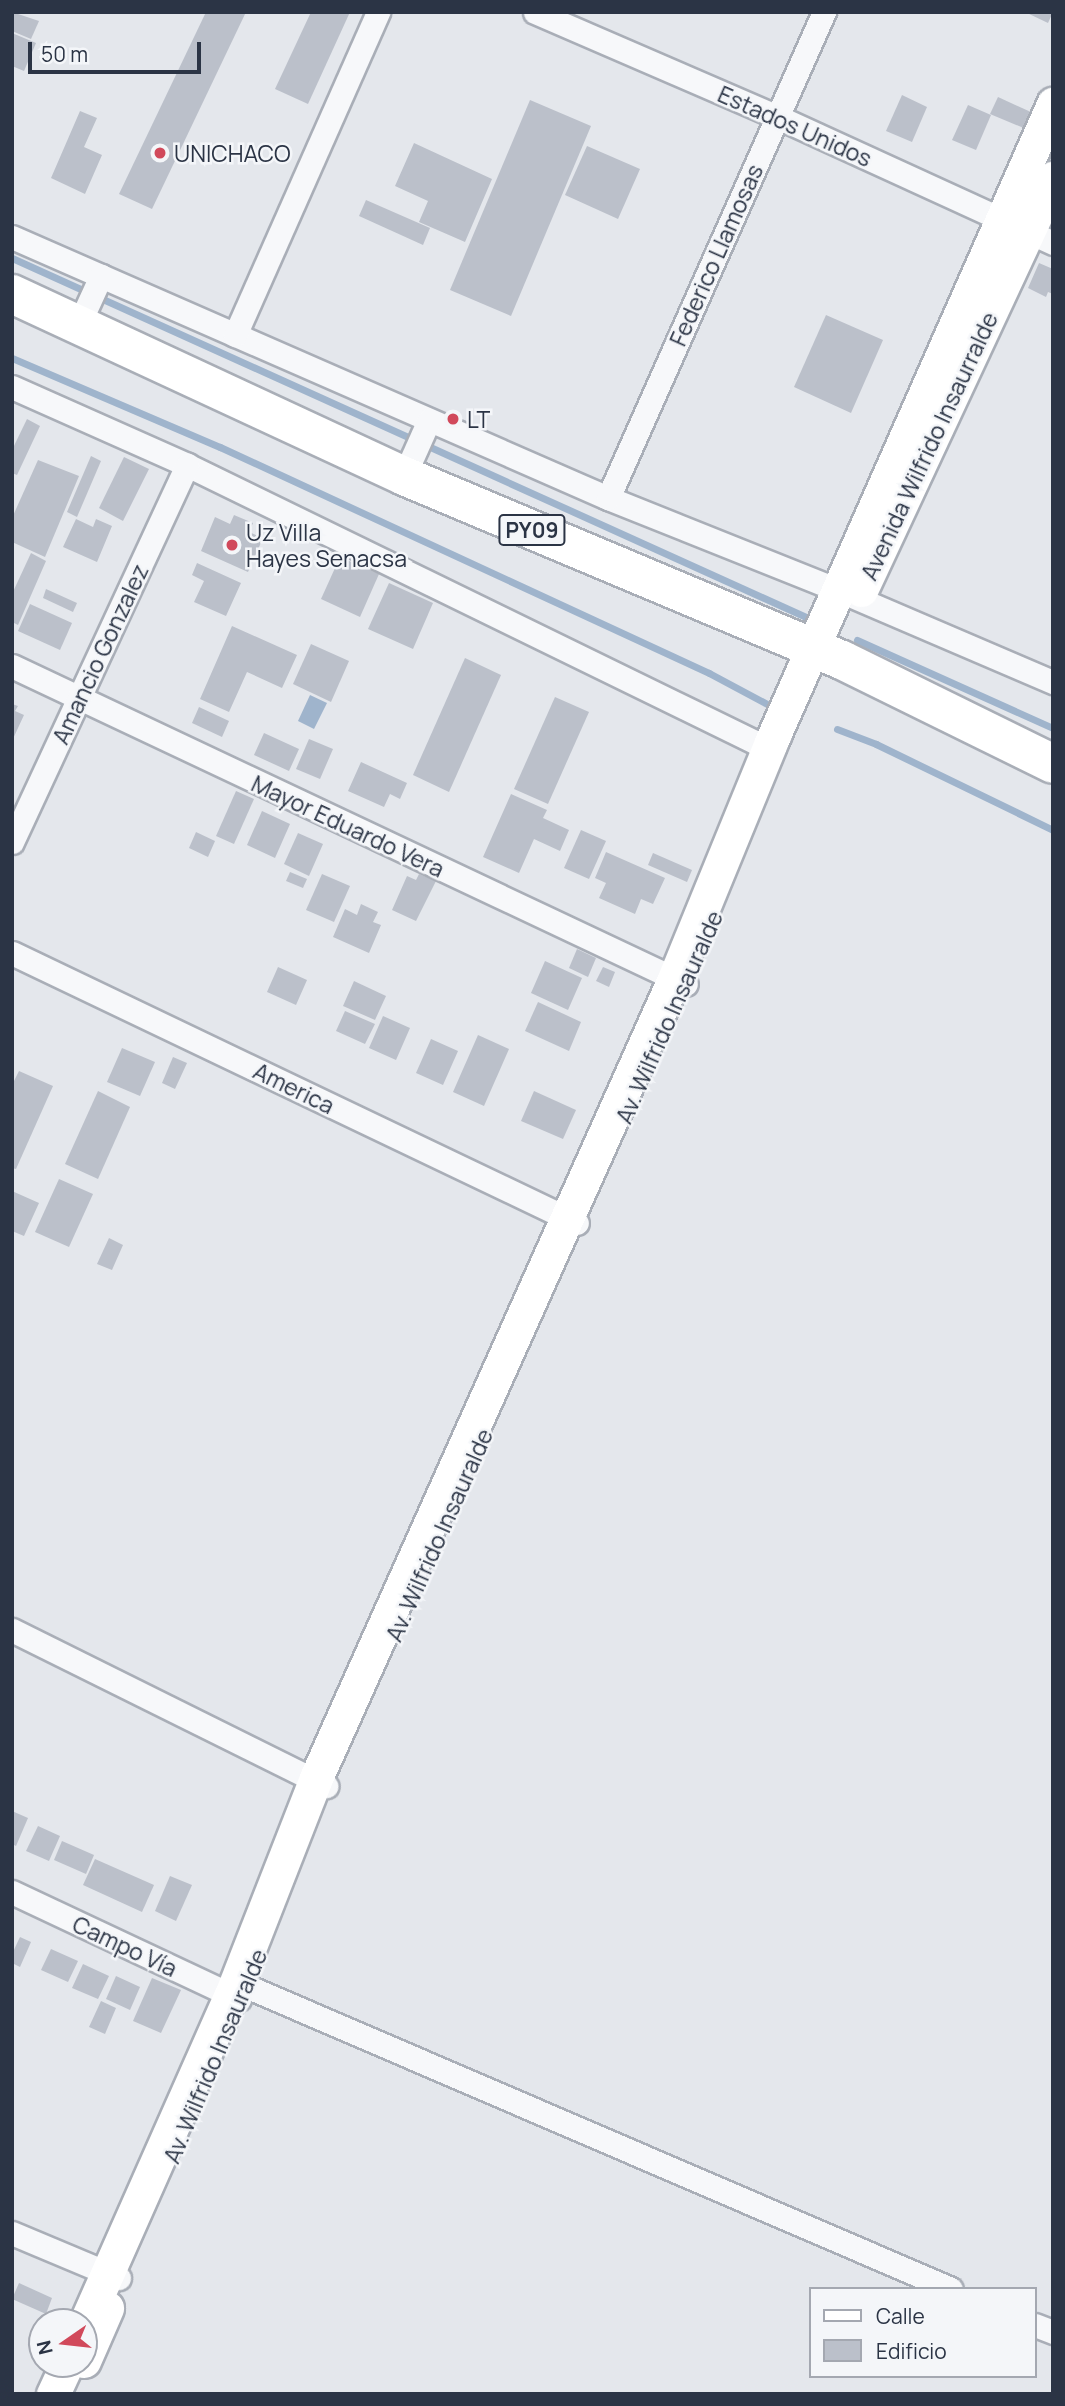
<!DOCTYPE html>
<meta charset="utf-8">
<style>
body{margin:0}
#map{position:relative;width:1065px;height:2406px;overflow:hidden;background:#e4e7ec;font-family:Manrope,sans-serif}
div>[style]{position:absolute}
.water>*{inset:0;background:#9fb4cc}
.stream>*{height:7px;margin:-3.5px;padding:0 3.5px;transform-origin:3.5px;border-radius:3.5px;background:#9fb4cc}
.building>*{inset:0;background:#bbc0ca}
.roads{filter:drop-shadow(2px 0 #a9aeb7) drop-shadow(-2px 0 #a9aeb7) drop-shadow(0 2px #a9aeb7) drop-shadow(0 -2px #a9aeb7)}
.street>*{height:23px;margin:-11.5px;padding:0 11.5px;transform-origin:11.5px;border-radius:11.5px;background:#f7f8fa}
.secondary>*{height:33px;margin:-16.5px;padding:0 16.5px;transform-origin:16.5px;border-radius:16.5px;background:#fff}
.highway>*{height:38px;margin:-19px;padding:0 19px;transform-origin:19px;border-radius:19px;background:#fff}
.dots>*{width:19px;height:19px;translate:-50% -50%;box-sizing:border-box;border:4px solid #f4f6f9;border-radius:50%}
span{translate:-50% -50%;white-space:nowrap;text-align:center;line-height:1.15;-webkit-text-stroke:5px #f4f6f9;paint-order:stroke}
.shield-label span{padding:2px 5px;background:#f4f6f9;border:2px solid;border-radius:5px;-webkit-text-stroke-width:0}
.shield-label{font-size:21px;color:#2b3445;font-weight:700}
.street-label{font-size:23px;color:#2b3445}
.poi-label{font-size:23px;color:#2b3445}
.left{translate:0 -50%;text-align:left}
.frame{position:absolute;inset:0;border:14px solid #2b3445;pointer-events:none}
.legend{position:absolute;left:809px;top:2287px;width:228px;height:91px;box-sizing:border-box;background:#f4f6f9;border:2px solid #a4a8b1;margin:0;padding:9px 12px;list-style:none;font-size:21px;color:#2b3445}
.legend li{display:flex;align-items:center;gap:14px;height:35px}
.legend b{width:35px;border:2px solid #a4a8b1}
.north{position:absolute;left:28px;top:2308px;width:70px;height:70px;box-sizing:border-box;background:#f4f6f9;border:2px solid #a4a8b1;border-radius:50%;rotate:256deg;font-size:19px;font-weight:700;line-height:28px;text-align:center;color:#2b3445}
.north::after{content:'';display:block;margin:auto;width:24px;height:32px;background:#d1495b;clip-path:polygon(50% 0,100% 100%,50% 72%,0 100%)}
.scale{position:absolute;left:28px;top:42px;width:173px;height:32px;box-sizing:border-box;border:4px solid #2b3445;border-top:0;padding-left:9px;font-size:21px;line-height:24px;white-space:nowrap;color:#2b3445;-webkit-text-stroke:5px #f4f6f9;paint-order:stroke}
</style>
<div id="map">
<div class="water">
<div style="clip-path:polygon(310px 695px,327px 703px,314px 729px,298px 721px)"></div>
</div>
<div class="stream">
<div style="left:12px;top:258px;width:881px;rotate:24.33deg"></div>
<div style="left:12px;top:358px;width:226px;rotate:23.2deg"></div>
<div style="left:220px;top:447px;width:539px;rotate:24.8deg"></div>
<div style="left:709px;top:673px;width:68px;rotate:28.1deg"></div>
<div style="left:857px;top:640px;width:215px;rotate:24.2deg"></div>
<div style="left:837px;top:729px;width:42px;rotate:21deg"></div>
<div style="left:876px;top:744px;width:197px;rotate:25.9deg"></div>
</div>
<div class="building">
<div style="clip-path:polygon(12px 12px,39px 21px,31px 39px,12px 31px)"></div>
<div style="clip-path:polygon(206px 12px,246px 12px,152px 209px,119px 194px)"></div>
<div style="clip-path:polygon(311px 12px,350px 12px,308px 104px,275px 89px)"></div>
<div style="clip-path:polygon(1025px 12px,1053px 12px,1048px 23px)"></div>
<div style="clip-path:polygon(12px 33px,36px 43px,24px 71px,12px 66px)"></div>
<div style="clip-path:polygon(902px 95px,927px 107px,912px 142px,886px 131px)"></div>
<div style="clip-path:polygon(998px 97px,1033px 113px,1026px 129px,990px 114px)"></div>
<div style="clip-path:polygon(530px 100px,591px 126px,511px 316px,450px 290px)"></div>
<div style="clip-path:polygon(968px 105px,991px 115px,976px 150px,952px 140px)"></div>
<div style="clip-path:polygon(80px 111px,97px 118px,84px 147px,102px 155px,85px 194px,51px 178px)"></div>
<div style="clip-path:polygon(414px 143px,492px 179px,465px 242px,419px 222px,428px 201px,395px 186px)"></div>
<div style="clip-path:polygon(587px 146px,640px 169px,618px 219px,565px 195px)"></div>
<div style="clip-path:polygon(366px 200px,430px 228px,423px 245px,359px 216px)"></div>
<div style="clip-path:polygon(1039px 263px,1053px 269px,1053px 294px,1048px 292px,1046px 297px,1028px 288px)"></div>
<div style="clip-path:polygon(826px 315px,883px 340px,851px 413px,794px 387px)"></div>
<div style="clip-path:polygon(27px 419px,40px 426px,17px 475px,12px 473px,12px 450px)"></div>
<div style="clip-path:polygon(91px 456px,101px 461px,77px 517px,67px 512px)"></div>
<div style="clip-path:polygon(124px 457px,149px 469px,123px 521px,99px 508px)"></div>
<div style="clip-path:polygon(38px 460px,79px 476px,45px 557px,12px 542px,12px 518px)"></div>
<div style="clip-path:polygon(234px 515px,253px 523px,249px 532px,263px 538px,248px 572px,201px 551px,215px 517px,230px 524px)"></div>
<div style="clip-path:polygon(76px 519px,93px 527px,96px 519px,112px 526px,97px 562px,63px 547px)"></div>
<div style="clip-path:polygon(31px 553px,46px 561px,18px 625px,12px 622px,12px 594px)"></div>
<div style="clip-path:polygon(340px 557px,379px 574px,360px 617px,321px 599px)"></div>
<div style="clip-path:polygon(197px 563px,241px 583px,226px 616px,194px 602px,204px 581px,192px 575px)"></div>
<div style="clip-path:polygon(389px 583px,433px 603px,413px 649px,368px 629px)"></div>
<div style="clip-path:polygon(46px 589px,77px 603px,73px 612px,43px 598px)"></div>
<div style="clip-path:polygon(30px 604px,72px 623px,60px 650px,18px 631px)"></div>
<div style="clip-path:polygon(232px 626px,297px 655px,282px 688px,247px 672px,229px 712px,200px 699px)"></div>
<div style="clip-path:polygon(311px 644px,349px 661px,331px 702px,293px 684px)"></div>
<div style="clip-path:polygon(465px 658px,501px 675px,449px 792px,413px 775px)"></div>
<div style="clip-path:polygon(555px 697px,589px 712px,548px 804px,514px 789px)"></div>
<div style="clip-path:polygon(12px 704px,18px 706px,15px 711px,24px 715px,12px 741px)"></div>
<div style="clip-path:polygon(199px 707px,229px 721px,222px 737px,192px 723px)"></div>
<div style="clip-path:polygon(264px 733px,299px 749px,289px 771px,254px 755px)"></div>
<div style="clip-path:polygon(309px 739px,333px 749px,320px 779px,296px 769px)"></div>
<div style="clip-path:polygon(361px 762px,407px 783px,400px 799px,390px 794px,384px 807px,348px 791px)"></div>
<div style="clip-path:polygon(236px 791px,254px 799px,234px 844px,216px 836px)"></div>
<div style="clip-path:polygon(511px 794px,547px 810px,543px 818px,569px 830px,560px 851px,534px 839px,519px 873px,483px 857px)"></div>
<div style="clip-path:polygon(262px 811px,290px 824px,275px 858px,247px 845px)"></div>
<div style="clip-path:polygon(581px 830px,606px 841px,589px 879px,564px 868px)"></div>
<div style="clip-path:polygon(196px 832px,215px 841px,208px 857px,189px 848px)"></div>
<div style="clip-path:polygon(298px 833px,323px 844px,309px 876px,284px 864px)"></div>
<div style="clip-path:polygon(606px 852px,665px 878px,653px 904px,641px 899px,635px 914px,599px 898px,606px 883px,595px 878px)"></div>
<div style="clip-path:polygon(653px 853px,692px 870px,687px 882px,648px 865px)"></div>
<div style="clip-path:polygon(290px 872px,307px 879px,303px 888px,286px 881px)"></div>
<div style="clip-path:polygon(322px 874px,350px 886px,334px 922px,306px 910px)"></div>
<div style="clip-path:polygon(419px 874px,436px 881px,416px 921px,392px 910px,407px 876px,416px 880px)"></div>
<div style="clip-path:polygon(361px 904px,378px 912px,373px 922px,381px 925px,369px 953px,333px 937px,345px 909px,357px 915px)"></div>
<div style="clip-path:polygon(577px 949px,596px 958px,588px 977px,569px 968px)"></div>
<div style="clip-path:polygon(545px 961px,582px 978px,568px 1010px,531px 993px)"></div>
<div style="clip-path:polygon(278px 967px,307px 980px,296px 1005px,267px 992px)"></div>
<div style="clip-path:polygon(603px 967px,615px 972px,609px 987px,596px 981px)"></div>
<div style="clip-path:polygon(354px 981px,386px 996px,375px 1020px,343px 1006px)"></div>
<div style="clip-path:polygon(538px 1002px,581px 1022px,569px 1051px,525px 1031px)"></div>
<div style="clip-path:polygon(345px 1011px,375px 1024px,365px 1044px,336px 1031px)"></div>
<div style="clip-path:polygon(383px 1016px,410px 1028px,396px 1060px,369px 1048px)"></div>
<div style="clip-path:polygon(478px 1035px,509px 1049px,484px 1106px,453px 1092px)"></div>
<div style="clip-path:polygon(431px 1039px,458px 1051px,443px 1085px,416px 1073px)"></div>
<div style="clip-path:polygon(122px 1048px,155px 1062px,140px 1096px,107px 1082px)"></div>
<div style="clip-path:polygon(173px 1057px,187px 1063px,175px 1089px,162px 1083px)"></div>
<div style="clip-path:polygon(19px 1071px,53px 1086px,16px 1169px,12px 1168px,12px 1085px)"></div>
<div style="clip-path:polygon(98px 1091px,130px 1107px,98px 1179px,65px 1164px)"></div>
<div style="clip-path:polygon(534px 1091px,576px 1110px,563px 1139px,521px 1121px)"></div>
<div style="clip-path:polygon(59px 1179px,93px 1194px,69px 1247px,35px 1232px)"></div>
<div style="clip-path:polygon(12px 1191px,39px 1203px,24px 1236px,12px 1231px)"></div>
<div style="clip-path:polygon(109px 1238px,123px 1245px,112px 1270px,97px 1264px)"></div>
<div style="clip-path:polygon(12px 1811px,28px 1818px,16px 1846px,12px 1844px)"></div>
<div style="clip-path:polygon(38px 1826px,60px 1836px,49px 1861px,26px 1851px)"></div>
<div style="clip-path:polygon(62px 1841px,94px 1855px,86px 1874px,54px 1860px)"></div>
<div style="clip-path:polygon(95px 1859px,154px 1885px,142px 1912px,83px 1885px)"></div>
<div style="clip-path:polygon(170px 1876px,192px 1885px,176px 1921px,155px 1911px)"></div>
<div style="clip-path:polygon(20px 1937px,31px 1942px,20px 1967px,12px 1963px,12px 1954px)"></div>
<div style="clip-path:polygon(51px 1949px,78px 1961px,68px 1982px,41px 1970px)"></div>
<div style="clip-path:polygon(83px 1964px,109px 1976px,98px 1999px,72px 1988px)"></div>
<div style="clip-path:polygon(116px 1976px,140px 1987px,130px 2010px,106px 1999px)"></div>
<div style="clip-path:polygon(152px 1978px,181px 1990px,161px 2033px,133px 2021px)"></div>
<div style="clip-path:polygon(101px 2001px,116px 2008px,105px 2034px,89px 2027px)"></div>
<div style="clip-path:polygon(19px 2283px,52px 2298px,46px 2314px,12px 2299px)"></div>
</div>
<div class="roads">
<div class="street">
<div style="left:535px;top:12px;width:265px;rotate:23.4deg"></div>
<div style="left:778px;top:117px;width:302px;rotate:24.6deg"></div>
<div style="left:12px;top:237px;width:651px;rotate:23.65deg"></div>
<div style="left:608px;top:498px;width:248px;rotate:21.8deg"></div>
<div style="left:838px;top:590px;width:234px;rotate:23.2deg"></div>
<div style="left:79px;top:324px;width:53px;rotate:-65.4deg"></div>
<div style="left:235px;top:335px;width:353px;rotate:-66.1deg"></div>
<div style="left:12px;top:387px;width:192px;rotate:24deg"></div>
<div style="left:187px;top:465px;width:632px;rotate:26deg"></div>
<div style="left:755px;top:742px;width:16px"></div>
<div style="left:771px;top:742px;width:11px;rotate:-38deg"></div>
<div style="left:404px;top:476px;width:61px;rotate:-65.9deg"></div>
<div style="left:608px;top:498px;width:532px;rotate:-66.04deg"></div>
<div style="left:12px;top:666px;width:745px;rotate:25.26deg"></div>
<div style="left:12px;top:842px;width:416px;rotate:-65.1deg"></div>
<div style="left:12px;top:953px;width:626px;rotate:25.54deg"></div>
<div style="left:12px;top:1630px;width:351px;rotate:26.4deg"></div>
<div style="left:12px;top:1892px;width:251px;rotate:25.2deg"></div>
<div style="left:246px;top:1986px;width:767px;rotate:23.26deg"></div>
<div style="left:12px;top:2233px;width:116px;rotate:22.8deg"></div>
<div style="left:1035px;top:2325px;width:19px;rotate:21deg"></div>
</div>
<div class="secondary">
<div style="left:861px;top:590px;width:455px;rotate:-65deg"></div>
<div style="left:84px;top:2326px;width:362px;rotate:-66.1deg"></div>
<div style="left:231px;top:1995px;width:233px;rotate:-68.6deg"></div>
<div style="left:316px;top:1778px;width:876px;rotate:-65.86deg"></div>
<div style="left:674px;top:979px;width:256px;rotate:-67.7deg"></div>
<div style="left:771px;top:742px;width:698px;rotate:-66.15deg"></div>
<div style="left:84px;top:2361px;width:58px;rotate:-66.5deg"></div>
<div style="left:53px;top:2394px;width:33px;rotate:-65deg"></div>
</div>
<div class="highway">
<div style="left:12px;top:294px;width:432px;rotate:24.9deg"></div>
<div style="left:404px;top:476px;width:475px;rotate:22.8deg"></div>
<div style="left:842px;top:660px;width:235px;rotate:26.2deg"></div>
</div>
</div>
<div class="dots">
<div style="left:160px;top:153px;background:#d1495b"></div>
<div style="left:453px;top:419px;background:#d1495b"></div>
<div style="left:232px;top:545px;background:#d1495b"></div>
</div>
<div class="shield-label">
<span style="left:532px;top:530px">PY09</span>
</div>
<div class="street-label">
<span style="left:795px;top:126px;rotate:24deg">Estados Unidos</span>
<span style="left:716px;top:255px;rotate:-66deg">Federico Llamosas</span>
<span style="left:929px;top:446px;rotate:-65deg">Avenida Wilfrido Insaurralde</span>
<span style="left:100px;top:654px;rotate:-65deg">Amancio Gonzalez</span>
<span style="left:348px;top:826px;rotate:25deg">Mayor Eduardo Vera</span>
<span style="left:669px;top:1017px;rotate:-66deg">Av. Wilfrido Insauralde</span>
<span style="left:294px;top:1088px;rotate:26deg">America</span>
<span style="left:439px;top:1535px;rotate:-66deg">Av. Wilfrido Insauralde</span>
<span style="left:125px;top:1946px;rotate:25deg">Campo Vía</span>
<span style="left:215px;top:2056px;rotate:-67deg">Av. Wilfrido Insauralde</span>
</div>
<div class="poi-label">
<span class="left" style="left:174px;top:153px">UNICHACO</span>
<span class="left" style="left:467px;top:419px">LT</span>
<span class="left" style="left:246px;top:545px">Uz Villa<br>Hayes Senacsa</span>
</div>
<div class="frame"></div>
<ul class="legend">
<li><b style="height:9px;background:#fff"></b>Calle</li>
<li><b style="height:19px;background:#bbc0ca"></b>Edificio</li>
</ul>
<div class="north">N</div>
<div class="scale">50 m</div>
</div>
